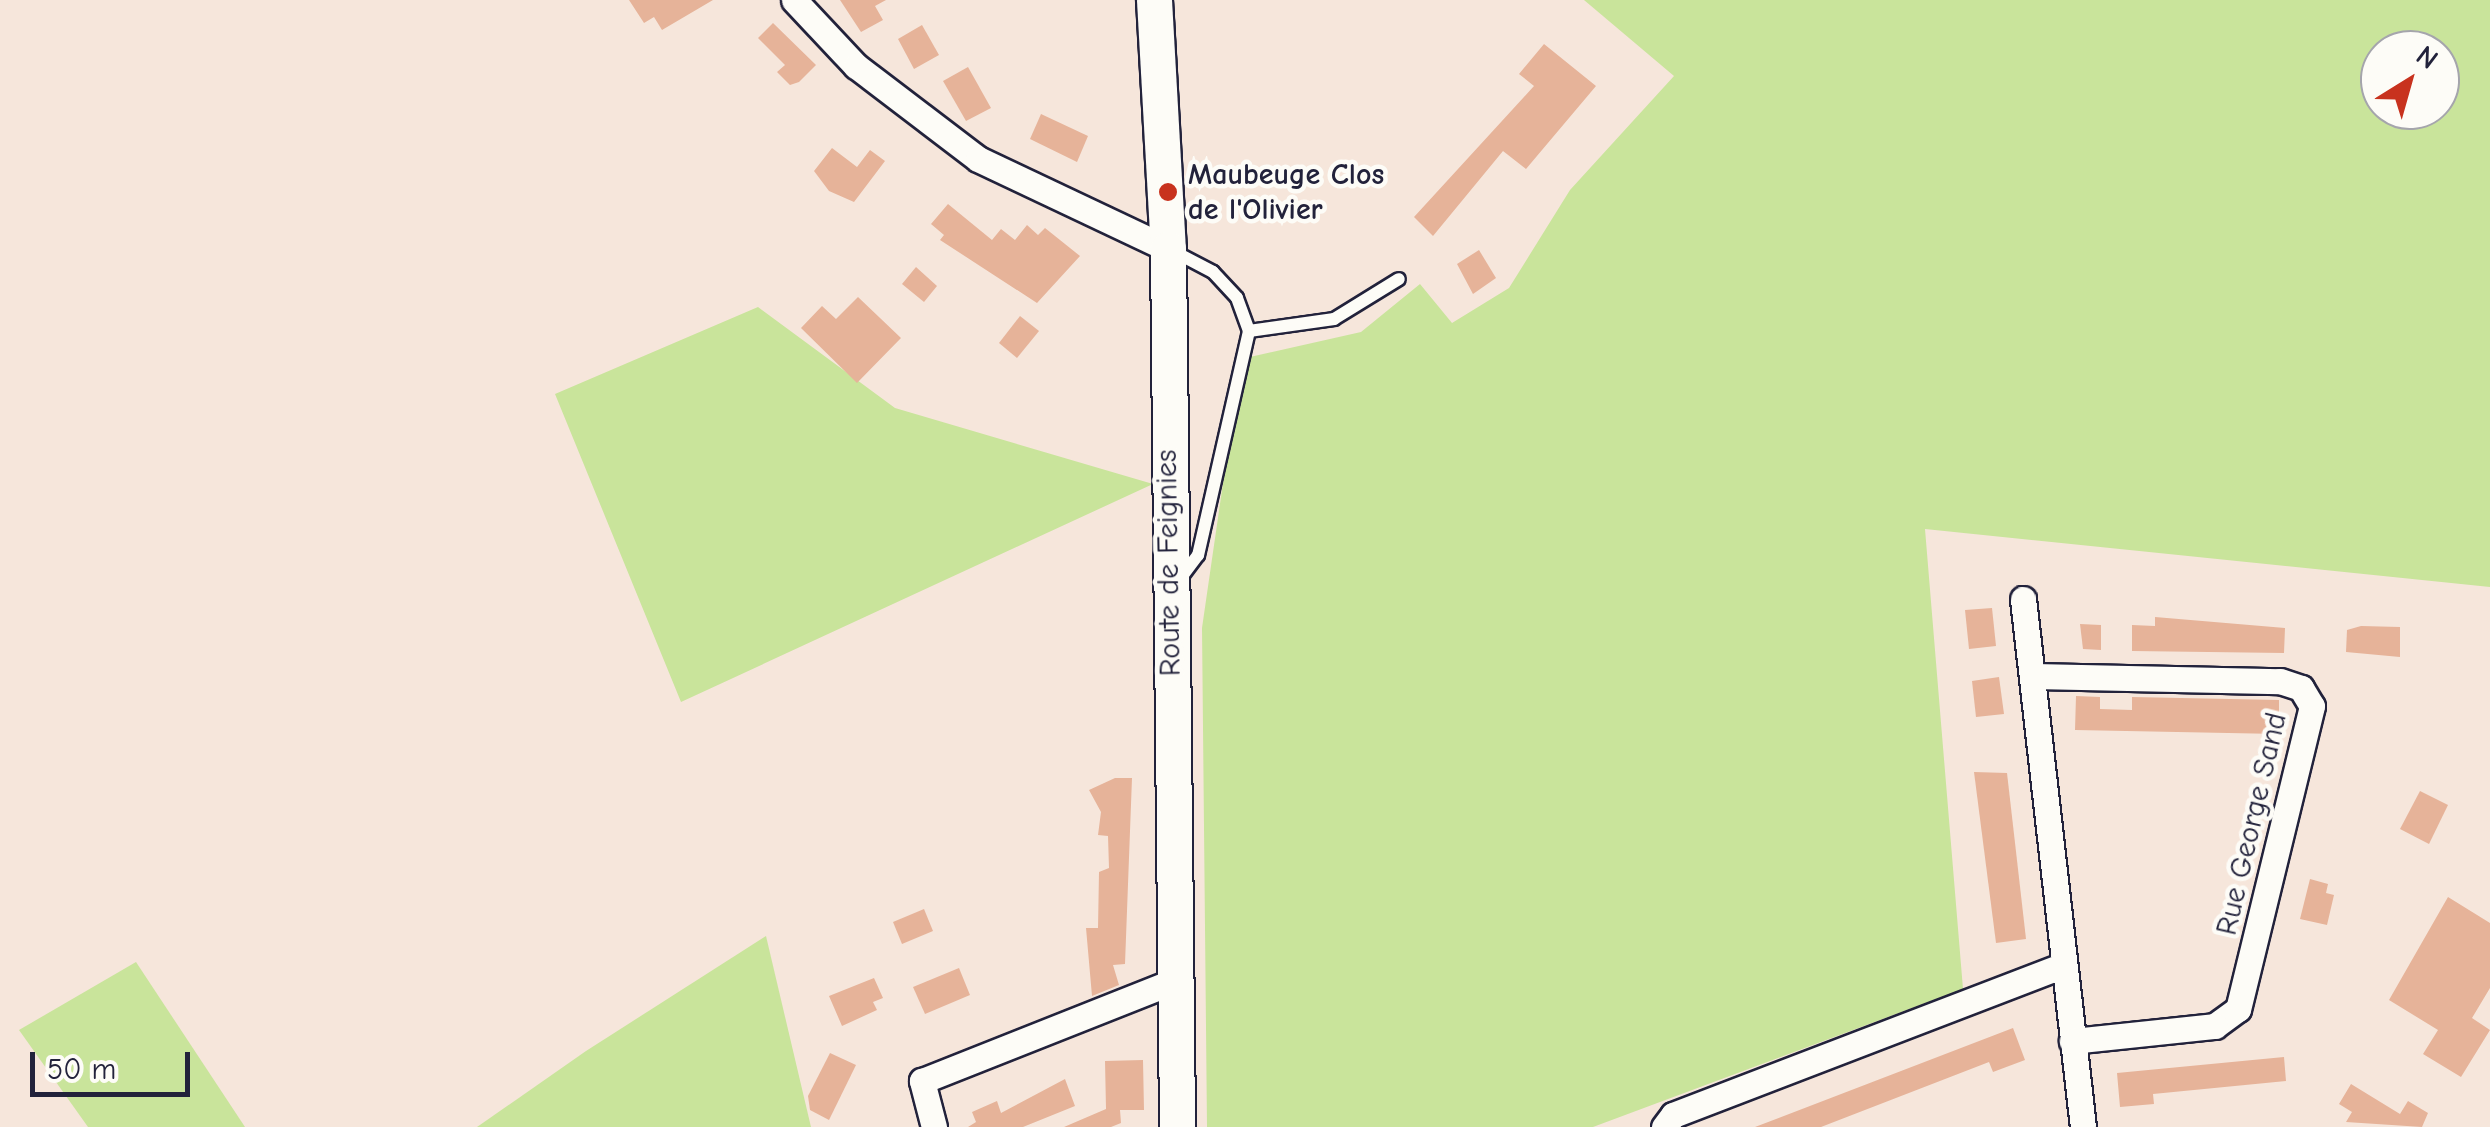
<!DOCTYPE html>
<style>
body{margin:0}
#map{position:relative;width:2490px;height:1127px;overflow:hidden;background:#f6e6db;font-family:"Comic Neue",sans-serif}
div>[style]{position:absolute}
.green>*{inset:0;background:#c9e49b}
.building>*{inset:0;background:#e6b399}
.roads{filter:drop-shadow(2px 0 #22223b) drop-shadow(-2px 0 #22223b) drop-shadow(0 2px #22223b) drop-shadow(0 -2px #22223b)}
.lane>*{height:12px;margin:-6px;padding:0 6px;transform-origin:6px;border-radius:6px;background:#fdfcf7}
.street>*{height:25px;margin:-12.5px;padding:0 12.5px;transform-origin:12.5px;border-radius:12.5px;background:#fdfcf7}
.secondary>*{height:35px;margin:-17.5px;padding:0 17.5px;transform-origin:17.5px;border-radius:17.5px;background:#fdfcf7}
.dots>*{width:28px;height:28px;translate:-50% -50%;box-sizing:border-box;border:5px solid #fdfcf7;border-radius:50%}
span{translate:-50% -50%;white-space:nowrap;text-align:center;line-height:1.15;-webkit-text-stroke:9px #fdfcf7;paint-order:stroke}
.poi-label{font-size:30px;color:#22223b;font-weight:700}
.left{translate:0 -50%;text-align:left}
.street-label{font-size:30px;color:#22223b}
.north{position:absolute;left:2360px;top:30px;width:100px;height:100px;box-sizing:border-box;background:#fdfcf7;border:2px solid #a5a5ac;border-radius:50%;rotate:37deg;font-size:28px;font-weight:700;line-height:40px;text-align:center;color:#22223b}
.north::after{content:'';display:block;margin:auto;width:35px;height:45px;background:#c8321e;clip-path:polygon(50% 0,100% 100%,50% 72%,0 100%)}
.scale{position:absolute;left:30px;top:1052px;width:160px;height:45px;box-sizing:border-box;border:5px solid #22223b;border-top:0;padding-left:12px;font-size:30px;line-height:35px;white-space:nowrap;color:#22223b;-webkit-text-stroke:8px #fdfcf7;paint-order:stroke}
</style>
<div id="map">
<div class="green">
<div style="clip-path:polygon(evenodd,1584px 0,2490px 0,2490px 587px,1925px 529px,1963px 989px,1593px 1127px,1207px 1127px,1202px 628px,1241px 359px,1361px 332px,1420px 284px,1452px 323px,1509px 288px,1570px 190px,1674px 76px,1584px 0,2380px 50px,2440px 50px,2440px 110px,2380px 110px,2380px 50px)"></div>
<div style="clip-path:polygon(758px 307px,895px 408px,1153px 484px,681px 702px,555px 394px)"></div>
<div style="clip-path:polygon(766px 936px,811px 1127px,477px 1127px,586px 1051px)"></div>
<div style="clip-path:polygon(136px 962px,245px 1127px,88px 1127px,19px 1030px)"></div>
</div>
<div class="building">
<div style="clip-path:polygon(629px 0,713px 0,662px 30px,654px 17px,644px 23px)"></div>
<div style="clip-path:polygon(840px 0,886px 0,875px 6px,883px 20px,861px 32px)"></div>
<div style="clip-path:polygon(773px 23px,816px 65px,799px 82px,790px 85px,777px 72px,785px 65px,758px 38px)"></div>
<div style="clip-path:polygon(922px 25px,939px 55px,914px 69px,898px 39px)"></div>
<div style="clip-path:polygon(1544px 44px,1596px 86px,1526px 169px,1503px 151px,1433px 236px,1414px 217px,1534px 86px,1519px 74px)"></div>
<div style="clip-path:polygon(968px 67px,991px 108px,966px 121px,943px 81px)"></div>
<div style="clip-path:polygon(1041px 114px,1088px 136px,1077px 162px,1030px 139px)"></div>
<div style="clip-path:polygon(832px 148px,857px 167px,870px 150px,885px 161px,854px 202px,829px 191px,814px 171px)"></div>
<div style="clip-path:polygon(948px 204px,992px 240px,1001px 229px,1015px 240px,1027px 225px,1038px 235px,1045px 228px,1080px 256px,1037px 303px,940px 240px,944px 235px,931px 224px)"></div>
<div style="clip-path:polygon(1479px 250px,1496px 278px,1473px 294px,1457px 264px)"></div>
<div style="clip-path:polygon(916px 267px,937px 286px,924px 302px,902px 284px)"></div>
<div style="clip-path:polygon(858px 297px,901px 338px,857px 383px,801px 328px,822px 306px,836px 319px)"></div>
<div style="clip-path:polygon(1020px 316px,1039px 331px,1017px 358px,999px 343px)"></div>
<div style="clip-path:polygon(1992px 608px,1996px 646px,1969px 649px,1965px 610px)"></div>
<div style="clip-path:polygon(2155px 617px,2285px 628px,2284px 653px,2132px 651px,2132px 625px,2155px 626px)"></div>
<div style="clip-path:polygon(2080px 624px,2101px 625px,2101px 650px,2083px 649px)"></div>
<div style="clip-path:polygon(2361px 626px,2400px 627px,2400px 657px,2346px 652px,2347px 630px)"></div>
<div style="clip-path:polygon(1999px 677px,2004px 714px,1976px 717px,1972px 681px)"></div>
<div style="clip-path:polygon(2076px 696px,2100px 697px,2100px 709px,2132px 710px,2132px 697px,2279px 700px,2279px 734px,2075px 730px)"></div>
<div style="clip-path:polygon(1974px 772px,2007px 773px,2026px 939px,1996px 943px)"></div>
<div style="clip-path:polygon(1115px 778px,1132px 778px,1125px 964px,1113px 965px,1119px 985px,1092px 996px,1086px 928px,1098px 928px,1099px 872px,1109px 868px,1108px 836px,1098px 835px,1101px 812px,1089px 790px)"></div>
<div style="clip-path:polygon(2420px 791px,2448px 805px,2429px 844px,2400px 829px)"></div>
<div style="clip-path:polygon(2310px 879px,2328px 884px,2326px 893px,2334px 895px,2327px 925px,2300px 919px)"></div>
<div style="clip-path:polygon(2448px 897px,2490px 923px,2490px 988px,2472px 1018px,2490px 1030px,2461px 1077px,2423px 1054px,2438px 1030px,2389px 1000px)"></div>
<div style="clip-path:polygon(924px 909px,933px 931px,902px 944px,893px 922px)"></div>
<div style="clip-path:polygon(959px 968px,970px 995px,925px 1014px,913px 987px)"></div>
<div style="clip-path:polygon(874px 978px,883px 998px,873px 1002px,877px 1010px,842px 1026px,829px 996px)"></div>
<div style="clip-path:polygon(2013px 1028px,2025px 1060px,1993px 1072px,1989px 1062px,1821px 1127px,1755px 1127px)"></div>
<div style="clip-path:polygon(830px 1053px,856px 1065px,829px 1120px,810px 1110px,808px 1096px)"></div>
<div style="clip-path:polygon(2284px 1057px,2286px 1081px,2153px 1094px,2154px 1104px,2120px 1107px,2117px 1073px)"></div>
<div style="clip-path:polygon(1143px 1060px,1144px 1110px,1120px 1110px,1121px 1123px,1111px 1127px,1064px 1127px,1106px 1109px,1105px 1061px)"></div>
<div style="clip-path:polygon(1065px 1079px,1075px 1106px,1023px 1127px,968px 1127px,976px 1122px,972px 1112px,997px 1101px,1001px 1113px)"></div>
<div style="clip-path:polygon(2351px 1084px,2400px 1114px,2408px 1101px,2428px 1113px,2422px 1127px,2346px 1122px,2352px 1112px,2339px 1104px)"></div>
</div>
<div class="roads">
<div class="lane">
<div style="left:1173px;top:251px;width:45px;rotate:27.7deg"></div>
<div style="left:1213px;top:272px;width:35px;rotate:47deg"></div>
<div style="left:1237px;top:298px;width:35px;rotate:70deg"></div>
<div style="left:1249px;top:331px;width:230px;rotate:102.8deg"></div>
<div style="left:1198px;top:555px;width:34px;rotate:127deg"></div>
<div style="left:1249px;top:331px;width:86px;rotate:-8deg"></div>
<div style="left:1334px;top:319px;width:76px;rotate:-31.6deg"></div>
</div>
<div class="street">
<div style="left:794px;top:0;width:91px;rotate:46.8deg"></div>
<div style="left:856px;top:66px;width:153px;rotate:37.3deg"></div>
<div style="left:978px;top:159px;width:210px;rotate:25.3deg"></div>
<div style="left:2023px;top:599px;width:531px;rotate:83.52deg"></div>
<div style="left:2034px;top:676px;width:246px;rotate:1.2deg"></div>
<div style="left:2280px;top:681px;width:22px;rotate:18deg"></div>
<div style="left:2301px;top:688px;width:21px;rotate:59deg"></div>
<div style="left:2312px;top:706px;width:312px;rotate:103.7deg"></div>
<div style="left:2238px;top:1009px;width:29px;rotate:144deg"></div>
<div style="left:2215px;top:1026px;width:144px;rotate:174deg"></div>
<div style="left:934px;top:1127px;width:48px;rotate:-104.6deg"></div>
<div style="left:922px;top:1081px;width:271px;rotate:-21.6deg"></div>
<div style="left:1664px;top:1127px;width:15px;rotate:-53deg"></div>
<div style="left:1673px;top:1115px;width:419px;rotate:-21deg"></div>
</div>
<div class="secondary">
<div style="left:1154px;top:0;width:249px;rotate:86.8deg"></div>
<div style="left:1168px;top:249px;width:878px;rotate:89.41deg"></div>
</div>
</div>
<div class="dots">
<div style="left:1168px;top:192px;background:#c8321e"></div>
</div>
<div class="poi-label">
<span class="left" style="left:1188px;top:192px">Maubeuge Clos<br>de l'Olivier</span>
</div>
<div class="street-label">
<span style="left:1169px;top:563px;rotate:-91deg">Route de Feignies</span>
<span style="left:2252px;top:824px;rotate:-77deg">Rue George Sand</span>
</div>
<div class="north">N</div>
<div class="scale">50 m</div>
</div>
